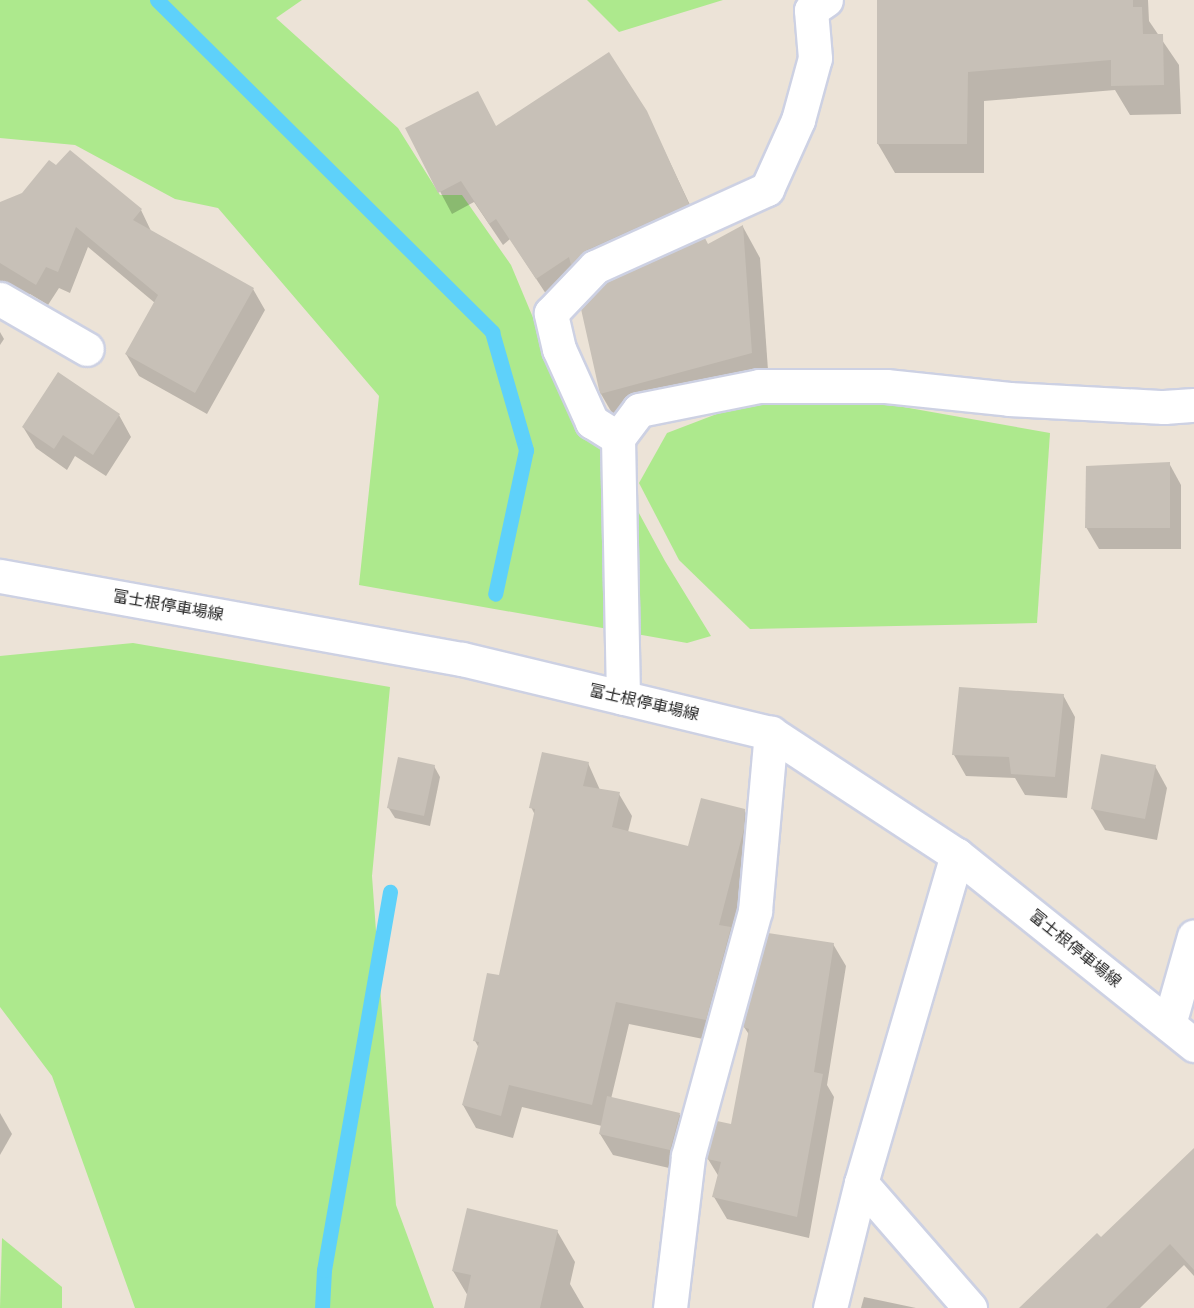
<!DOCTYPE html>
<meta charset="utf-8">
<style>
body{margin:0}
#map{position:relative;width:1194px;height:1308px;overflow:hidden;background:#ece3d7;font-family:"Fira Sans Condensed","Noto Sans JP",sans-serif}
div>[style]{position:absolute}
.green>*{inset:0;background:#ade98d}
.shadow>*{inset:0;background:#0003}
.stream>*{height:15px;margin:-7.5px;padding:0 7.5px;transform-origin:7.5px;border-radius:7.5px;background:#5ed1fa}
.building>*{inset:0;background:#c7c0b7}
.roads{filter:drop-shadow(2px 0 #cdd1e3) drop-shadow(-2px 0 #cdd1e3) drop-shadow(0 2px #cdd1e3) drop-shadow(0 -2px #cdd1e3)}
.minor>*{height:33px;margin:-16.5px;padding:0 16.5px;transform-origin:16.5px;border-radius:16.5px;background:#fff}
.tertiary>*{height:33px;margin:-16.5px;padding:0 16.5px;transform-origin:16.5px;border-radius:16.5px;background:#fff}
.secondary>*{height:33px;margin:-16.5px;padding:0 16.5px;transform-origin:16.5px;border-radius:16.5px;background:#fff}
span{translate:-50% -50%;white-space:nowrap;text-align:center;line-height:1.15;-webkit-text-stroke:5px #fff;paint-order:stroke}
.street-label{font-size:16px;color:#282828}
</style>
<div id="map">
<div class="green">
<div style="clip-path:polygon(0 0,302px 0,276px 18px,398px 128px,440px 195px,462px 195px,511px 265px,534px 320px,665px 561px,711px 636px,687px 643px,359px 585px,379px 396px,218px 208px,175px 199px,75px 145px,0 138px)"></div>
<div style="clip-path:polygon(587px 0,723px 0,619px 32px)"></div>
<div style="clip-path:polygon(756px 399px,892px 405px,1050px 433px,1037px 623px,750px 629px,679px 560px,639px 483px,667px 433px)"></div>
<div style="clip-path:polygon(133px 643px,390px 687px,372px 876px,396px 1205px,434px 1308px,135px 1308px,52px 1076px,0 1007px,0 656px)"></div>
<div style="clip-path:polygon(2px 1238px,62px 1287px,62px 1308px,0 1308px)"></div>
</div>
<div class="shadow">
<div style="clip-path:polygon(879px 0,1148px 0,1149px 21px,1179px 65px,1181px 114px,1130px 115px,1115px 90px,984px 101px,984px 173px,895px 173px,878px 144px)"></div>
<div style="clip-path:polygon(646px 112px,700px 226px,550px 300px,510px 239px,503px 245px,474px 202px,452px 214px,407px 129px,496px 128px)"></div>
<div style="clip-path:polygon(0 203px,141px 210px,152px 233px,253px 289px,265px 310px,207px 414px,139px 376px,126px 354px,155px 303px,88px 247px,70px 293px,59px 288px,48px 305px,30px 294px,24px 305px,0 309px)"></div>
<div style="clip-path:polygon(743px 227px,760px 258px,769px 384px,619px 425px,601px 394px,582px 310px)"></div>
<div style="clip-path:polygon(0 332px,4px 339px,0 345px)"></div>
<div style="clip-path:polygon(119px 415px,131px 437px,106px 476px,75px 456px,67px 470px,36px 448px,23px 427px)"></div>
<div style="clip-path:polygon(1169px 463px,1181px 485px,1181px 549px,1099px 549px,1086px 527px)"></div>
<div style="clip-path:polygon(1063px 695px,1075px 717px,1067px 798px,1025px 795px,1015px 778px,966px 776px,954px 755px)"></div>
<div style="clip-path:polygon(588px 763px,600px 790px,619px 794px,632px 816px,628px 832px,689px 848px,744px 810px,757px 833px,718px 1042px,629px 1024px,611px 1099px,679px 1114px,692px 1136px,682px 1171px,613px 1155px,600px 1134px,602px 1126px,522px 1107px,513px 1138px,476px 1128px,463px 1105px,479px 1048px,475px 1041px,501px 977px,535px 815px,531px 807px)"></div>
<div style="clip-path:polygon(434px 766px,440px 777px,430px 826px,395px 818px,388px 807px)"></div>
<div style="clip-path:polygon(1155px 766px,1167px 788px,1157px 840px,1105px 830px,1092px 808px)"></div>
<div style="clip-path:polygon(833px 944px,846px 966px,827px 1085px,834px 1097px,809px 1238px,727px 1219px,714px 1197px,719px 1177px,708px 1159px,732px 1126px,750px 1036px,744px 1027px)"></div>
<div style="clip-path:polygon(0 1113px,12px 1134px,0 1155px)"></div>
<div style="clip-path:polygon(1194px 1166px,1194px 1276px,1184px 1265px,1140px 1308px,1038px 1308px,1101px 1239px)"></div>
<div style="clip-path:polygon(557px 1231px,575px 1262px,570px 1284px,584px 1308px,465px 1308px,468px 1296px,453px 1271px)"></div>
<div style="clip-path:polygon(864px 1297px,916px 1308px,861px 1308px)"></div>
</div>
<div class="stream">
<div style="left:157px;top:0;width:472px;rotate:44.7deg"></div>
<div style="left:492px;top:332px;width:123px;rotate:73.9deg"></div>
<div style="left:526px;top:450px;width:147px;rotate:102.1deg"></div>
<div style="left:322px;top:1308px;width:38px;rotate:-87deg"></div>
<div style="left:324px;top:1270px;width:384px;rotate:-80.1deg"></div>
</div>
<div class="building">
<div style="clip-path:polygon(877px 0,1133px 0,1133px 7px,1142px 7px,1143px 34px,1163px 34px,1164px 85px,1111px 86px,1111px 60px,968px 72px,967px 144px,877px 144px)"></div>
<div style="clip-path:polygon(609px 52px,647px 111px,689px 204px,587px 250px,571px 265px,569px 257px,536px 279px,496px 219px,489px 224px,461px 181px,438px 193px,405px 128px,478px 91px,496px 126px)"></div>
<div style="clip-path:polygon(70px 150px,142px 209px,133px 220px,254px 288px,195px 393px,125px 354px,158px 295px,76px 227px,58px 272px,46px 267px,36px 285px,0 263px,0 202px,22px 193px,49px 160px,56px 165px)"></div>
<div style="clip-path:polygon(743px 225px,752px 353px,600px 394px,581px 309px,606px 283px,705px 238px,708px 244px)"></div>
<div style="clip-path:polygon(58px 372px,120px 414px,93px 455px,63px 435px,54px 449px,22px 427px)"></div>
<div style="clip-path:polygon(1170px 462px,1170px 528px,1085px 528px,1086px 466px)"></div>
<div style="clip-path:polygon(959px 687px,1064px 694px,1055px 777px,1011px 774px,1009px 757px,952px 755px)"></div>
<div style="clip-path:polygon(542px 752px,589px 762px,583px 786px,620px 792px,612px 827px,688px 846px,701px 798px,745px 809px,744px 829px,719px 925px,731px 927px,706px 1020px,616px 1002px,592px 1105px,509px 1085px,501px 1116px,462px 1105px,479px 1042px,473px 1041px,487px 973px,499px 975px,535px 809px,529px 808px)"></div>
<div style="clip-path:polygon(1101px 754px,1156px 765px,1145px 819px,1091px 809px)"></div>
<div style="clip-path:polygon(398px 757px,435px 765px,424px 816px,387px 808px)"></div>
<div style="clip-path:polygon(768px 933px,834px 943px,814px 1072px,823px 1074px,797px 1217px,712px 1197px,721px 1162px,707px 1159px,717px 1121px,731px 1124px,749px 1029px,743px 1027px)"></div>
<div style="clip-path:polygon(607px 1096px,680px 1113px,670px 1150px,599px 1134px)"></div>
<div style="clip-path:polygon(1194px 1148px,1194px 1270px,1170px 1244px,1106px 1308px,1019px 1308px,1097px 1233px,1101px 1237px)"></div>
<div style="clip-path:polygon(467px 1208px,558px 1230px,540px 1308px,464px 1308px,471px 1275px,452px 1271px)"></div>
</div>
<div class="roads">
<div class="minor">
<div style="left:0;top:299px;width:100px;rotate:29.9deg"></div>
<div style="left:618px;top:438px;width:31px;rotate:-148deg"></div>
<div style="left:592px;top:422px;width:80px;rotate:-114.3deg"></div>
<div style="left:559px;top:349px;width:37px;rotate:-103deg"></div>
<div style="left:551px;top:313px;width:64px;rotate:-46.3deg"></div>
<div style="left:595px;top:267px;width:189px;rotate:-24.4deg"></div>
<div style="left:767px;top:189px;width:76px;rotate:-65.8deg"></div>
<div style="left:798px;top:120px;width:64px;rotate:-74.7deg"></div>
<div style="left:815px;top:58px;width:48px;rotate:-94.8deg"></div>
<div style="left:811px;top:10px;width:18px;rotate:-34deg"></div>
<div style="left:623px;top:698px;width:260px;rotate:-91.1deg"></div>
<div style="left:618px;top:438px;width:35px;rotate:-53deg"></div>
<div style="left:639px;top:410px;width:122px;rotate:-11.3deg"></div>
<div style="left:759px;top:386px;width:127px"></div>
<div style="left:886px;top:386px;width:124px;rotate:6deg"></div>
<div style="left:1009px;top:399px;width:155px;rotate:3deg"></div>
<div style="left:1164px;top:407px;width:30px;rotate:-4deg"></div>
<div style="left:1169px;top:1024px;width:91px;rotate:-74.1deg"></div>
<div style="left:861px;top:1183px;width:166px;rotate:48.9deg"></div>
<div style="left:670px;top:1308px;width:153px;rotate:-83.2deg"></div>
<div style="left:688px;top:1156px;width:254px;rotate:-74.7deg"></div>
<div style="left:755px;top:911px;width:179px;rotate:-84.9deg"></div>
</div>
<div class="tertiary">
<div style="left:830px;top:1308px;width:129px;rotate:-76.1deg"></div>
<div style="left:861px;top:1183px;width:342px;rotate:-73.7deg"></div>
</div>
<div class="secondary">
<div style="left:0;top:576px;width:469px;rotate:10.2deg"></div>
<div style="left:462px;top:659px;width:318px;rotate:13.5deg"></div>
<div style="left:771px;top:733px;width:222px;rotate:33.3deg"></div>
<div style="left:957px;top:855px;width:304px;rotate:38.7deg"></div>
</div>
</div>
<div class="street-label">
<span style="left:168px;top:606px;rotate:10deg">富士根停車場線</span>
<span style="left:644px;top:703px;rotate:13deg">富士根停車場線</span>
<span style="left:1075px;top:949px;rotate:39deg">富士根停車場線</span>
</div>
</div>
